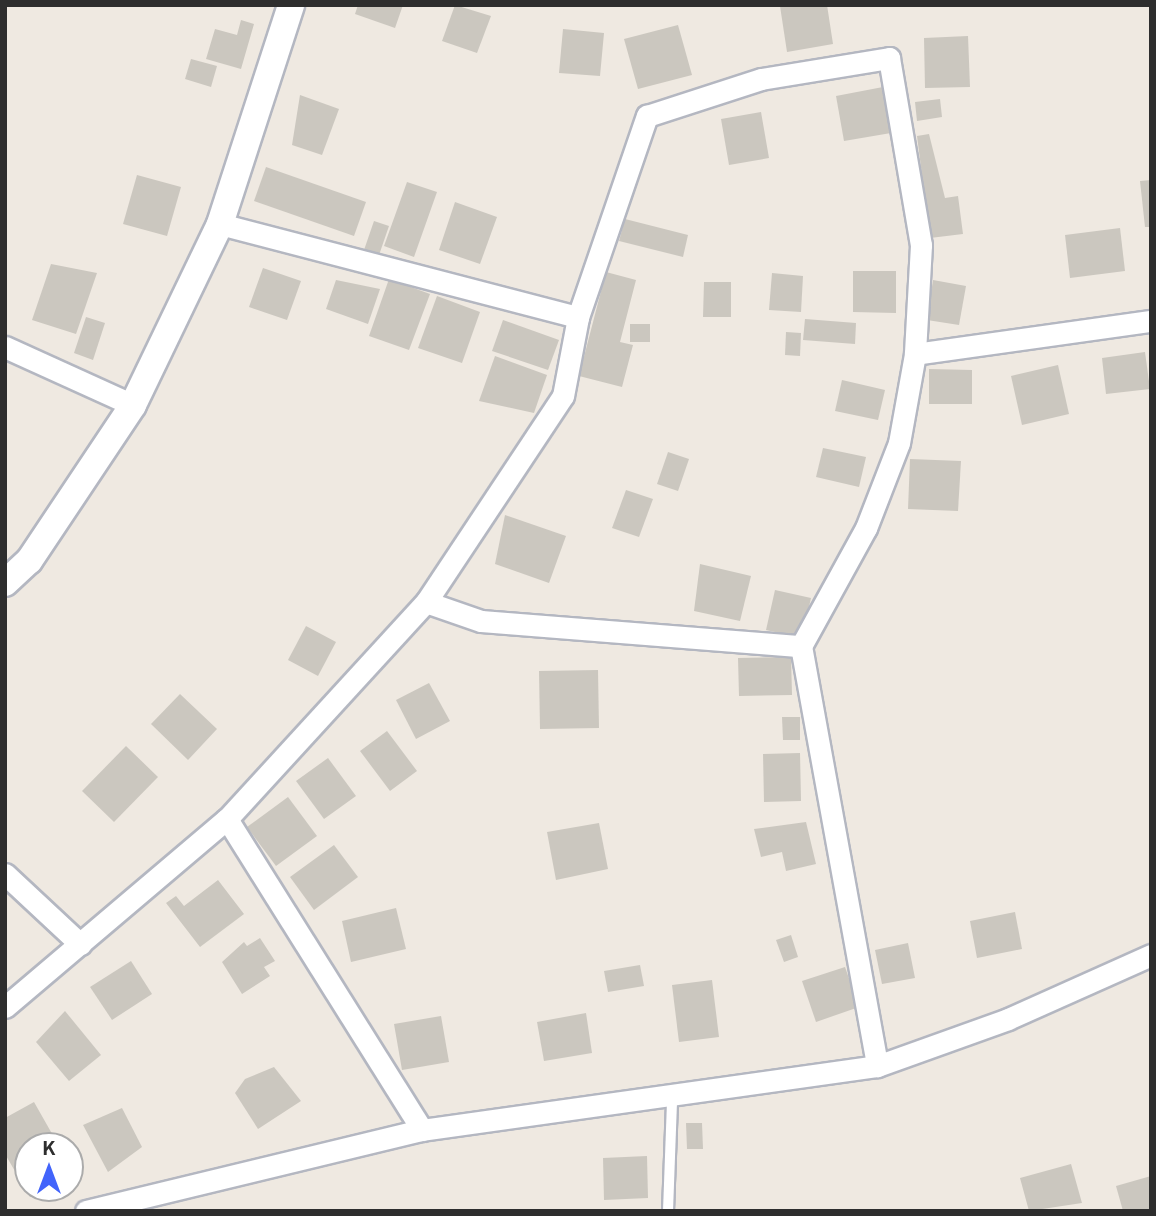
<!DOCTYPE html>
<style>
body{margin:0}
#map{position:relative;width:1156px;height:1216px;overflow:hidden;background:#efe9e1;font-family:"Public Sans",sans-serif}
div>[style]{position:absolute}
.building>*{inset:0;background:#cbc7bf}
.roads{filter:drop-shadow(2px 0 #b4b7c1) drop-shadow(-2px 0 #b4b7c1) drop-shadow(0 2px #b4b7c1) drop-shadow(0 -2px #b4b7c1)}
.service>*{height:10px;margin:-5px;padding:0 5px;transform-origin:5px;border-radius:5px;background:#fff}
.minor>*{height:21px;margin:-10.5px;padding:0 10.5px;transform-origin:10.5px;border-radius:10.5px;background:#fff}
.tertiary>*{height:26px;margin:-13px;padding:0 13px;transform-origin:13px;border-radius:13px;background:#fff}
span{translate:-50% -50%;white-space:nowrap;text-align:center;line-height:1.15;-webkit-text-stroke:5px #fff;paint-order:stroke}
.frame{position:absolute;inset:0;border:7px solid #2e2e2e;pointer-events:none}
.north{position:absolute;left:14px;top:1132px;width:70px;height:70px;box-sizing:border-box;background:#fff;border:2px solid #ababab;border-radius:50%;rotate:0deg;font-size:19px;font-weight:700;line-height:28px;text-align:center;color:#2e2e2e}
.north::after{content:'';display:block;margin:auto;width:24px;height:32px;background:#4264fb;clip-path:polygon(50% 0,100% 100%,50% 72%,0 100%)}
</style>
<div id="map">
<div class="building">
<div style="clip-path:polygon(358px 5px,403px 5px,395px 28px,355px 14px)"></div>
<div style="clip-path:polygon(455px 5px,491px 16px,477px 53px,442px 41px)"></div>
<div style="clip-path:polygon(827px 5px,833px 44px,787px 52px,780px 6px)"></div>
<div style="clip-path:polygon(241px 20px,254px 24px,241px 69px,206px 59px,215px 29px,237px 35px)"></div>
<div style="clip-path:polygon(678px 25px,692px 75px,638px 89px,624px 39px)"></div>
<div style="clip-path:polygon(563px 29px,604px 33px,600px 76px,559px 73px)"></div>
<div style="clip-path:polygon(968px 36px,970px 87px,925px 88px,924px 38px)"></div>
<div style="clip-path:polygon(191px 59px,217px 66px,211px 87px,185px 79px)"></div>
<div style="clip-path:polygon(883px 87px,891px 133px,844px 141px,836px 96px)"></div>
<div style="clip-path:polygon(300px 95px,339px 109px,322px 155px,292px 145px)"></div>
<div style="clip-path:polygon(940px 99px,942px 117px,917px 121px,915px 102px)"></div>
<div style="clip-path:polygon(761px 112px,769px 158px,729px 165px,721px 119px)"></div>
<div style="clip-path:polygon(929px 134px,945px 198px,958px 196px,963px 234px,930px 238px,917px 136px)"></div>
<div style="clip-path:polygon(266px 167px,366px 202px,354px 236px,254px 201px)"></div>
<div style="clip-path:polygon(137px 175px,181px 187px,167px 236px,123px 224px)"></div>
<div style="clip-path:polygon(1151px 180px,1151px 227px,1145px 227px,1140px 181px)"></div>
<div style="clip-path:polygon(407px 182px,437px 192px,414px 257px,384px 246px)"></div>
<div style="clip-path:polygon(455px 202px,497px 217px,480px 264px,439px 250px)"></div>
<div style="clip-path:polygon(625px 219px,688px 235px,683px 257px,619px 241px)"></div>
<div style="clip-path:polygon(374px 221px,389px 226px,379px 255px,364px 250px)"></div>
<div style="clip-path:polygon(1120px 228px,1125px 271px,1070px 278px,1065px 235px)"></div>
<div style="clip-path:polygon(51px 264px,97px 273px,76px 334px,32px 320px)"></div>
<div style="clip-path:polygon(263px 268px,301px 281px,287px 320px,249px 307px)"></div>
<div style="clip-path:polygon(853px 271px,896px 271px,896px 313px,853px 312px)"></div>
<div style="clip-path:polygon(606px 272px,636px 280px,620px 342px,633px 345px,622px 387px,579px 376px)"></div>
<div style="clip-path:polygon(772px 273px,803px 276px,801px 312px,769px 310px)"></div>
<div style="clip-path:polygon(389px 279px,430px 294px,409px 350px,369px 336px)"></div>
<div style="clip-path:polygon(336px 280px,380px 289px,368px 324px,326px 309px)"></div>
<div style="clip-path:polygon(933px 280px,966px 286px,959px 325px,927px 320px)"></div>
<div style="clip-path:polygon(704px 282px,731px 282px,731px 317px,703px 317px)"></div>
<div style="clip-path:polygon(437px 296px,480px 312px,462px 363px,418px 348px)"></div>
<div style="clip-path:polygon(86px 317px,105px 323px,93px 360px,74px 353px)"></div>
<div style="clip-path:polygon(805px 319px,856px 323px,855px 344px,803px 340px)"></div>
<div style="clip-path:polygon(503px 320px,559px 340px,548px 370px,492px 351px)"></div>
<div style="clip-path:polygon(630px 324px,650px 324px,650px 342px,630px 342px)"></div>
<div style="clip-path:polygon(786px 332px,801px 333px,800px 356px,785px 355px)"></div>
<div style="clip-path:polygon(1145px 352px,1150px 389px,1106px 394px,1102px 358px)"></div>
<div style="clip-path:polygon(495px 356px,547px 375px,534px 413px,479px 401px)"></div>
<div style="clip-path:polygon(1058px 365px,1069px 414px,1022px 425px,1011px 376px)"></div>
<div style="clip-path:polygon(929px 369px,972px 370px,972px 404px,929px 404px)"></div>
<div style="clip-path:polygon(842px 380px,885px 390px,878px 420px,835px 411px)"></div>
<div style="clip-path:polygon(823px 448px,866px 457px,859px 487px,816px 477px)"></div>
<div style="clip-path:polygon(668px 452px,689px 459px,678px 491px,657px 484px)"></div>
<div style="clip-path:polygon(910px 459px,961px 461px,958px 511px,908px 509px)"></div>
<div style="clip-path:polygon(626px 490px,653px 499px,639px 537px,612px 528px)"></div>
<div style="clip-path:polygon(505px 515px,566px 536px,549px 583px,495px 564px)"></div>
<div style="clip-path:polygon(700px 564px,751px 576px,740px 621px,694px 611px)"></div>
<div style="clip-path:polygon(775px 590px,811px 598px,802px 638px,766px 630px)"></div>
<div style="clip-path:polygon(306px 626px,336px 642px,318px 676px,288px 660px)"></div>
<div style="clip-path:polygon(791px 657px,792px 695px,739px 696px,738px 658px)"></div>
<div style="clip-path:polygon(598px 670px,599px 728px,540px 729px,539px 671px)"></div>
<div style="clip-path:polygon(429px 683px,450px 721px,416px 739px,396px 700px)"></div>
<div style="clip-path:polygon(180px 694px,217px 729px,188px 760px,151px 724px)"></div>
<div style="clip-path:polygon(782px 717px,800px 717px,800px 740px,783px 740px)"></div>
<div style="clip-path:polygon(387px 731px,417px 771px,390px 791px,360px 751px)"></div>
<div style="clip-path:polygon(126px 746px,158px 777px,114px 822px,82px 791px)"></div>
<div style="clip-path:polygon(800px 753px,801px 801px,764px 802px,763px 754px)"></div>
<div style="clip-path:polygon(328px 758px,356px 796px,324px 819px,296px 781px)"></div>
<div style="clip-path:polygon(288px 797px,317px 836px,276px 866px,247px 827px)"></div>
<div style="clip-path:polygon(806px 822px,816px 864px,786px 871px,782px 852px,761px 857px,754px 829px)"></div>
<div style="clip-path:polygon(599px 823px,608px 869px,556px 880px,547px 832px)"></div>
<div style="clip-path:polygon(334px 845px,358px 877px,314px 910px,290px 877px)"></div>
<div style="clip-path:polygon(218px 880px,244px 914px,200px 947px,166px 903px,176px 896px,184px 906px)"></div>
<div style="clip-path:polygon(396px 908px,406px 949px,351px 962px,342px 921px)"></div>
<div style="clip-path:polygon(1015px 912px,1022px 949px,977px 958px,970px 921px)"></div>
<div style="clip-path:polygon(791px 935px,798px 957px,784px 962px,776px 940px)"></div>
<div style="clip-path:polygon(260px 938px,275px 961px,264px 967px,270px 976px,242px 994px,222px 962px,244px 942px,247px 946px)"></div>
<div style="clip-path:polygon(908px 943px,915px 978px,882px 984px,875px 950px)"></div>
<div style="clip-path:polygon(131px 961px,152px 994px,112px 1020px,90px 987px)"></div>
<div style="clip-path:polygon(640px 965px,644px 986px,608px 992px,604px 971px)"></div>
<div style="clip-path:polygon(845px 967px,859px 1007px,816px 1022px,802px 981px)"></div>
<div style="clip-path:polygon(712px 980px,719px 1037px,679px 1042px,672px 985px)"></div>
<div style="clip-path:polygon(65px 1011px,101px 1055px,69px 1081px,36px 1042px)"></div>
<div style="clip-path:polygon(586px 1013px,592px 1053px,544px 1061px,537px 1022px)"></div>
<div style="clip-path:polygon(441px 1016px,449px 1062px,402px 1070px,394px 1024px)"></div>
<div style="clip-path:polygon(274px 1067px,301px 1101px,258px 1129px,235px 1093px,245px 1079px)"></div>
<div style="clip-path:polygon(34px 1102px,59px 1146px,28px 1146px,28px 1188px,45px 1188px,30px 1197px,5px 1154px,5px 1118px)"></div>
<div style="clip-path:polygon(122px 1108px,142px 1147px,108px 1172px,83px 1125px)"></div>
<div style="clip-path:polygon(686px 1123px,702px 1123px,703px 1149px,687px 1149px)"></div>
<div style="clip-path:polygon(647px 1156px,648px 1198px,604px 1200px,603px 1158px)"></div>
<div style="clip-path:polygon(1071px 1164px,1082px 1203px,1029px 1211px,1020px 1178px)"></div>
<div style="clip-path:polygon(1151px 1176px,1151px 1211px,1123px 1211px,1116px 1186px)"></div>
</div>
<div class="roads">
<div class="service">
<div style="left:668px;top:1211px;width:111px;rotate:-87.9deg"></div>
</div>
<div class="minor">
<div style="left:220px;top:224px;width:370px;rotate:14.6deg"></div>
<div style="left:5px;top:347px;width:141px;rotate:24.4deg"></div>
<div style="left:915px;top:354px;width:238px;rotate:-8deg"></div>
<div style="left:426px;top:602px;width:58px;rotate:19.1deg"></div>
<div style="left:481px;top:621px;width:321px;rotate:4.5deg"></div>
<div style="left:227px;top:819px;width:367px;rotate:57.9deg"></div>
<div style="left:5px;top:874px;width:103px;rotate:43deg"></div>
<div style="left:5px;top:1007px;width:291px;rotate:-40.3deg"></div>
<div style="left:227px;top:819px;width:294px;rotate:-47.5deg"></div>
<div style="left:426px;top:602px;width:247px;rotate:-56.4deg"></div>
<div style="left:563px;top:396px;width:80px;rotate:-79.2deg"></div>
<div style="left:578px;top:317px;width:213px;rotate:-71.1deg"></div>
<div style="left:647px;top:116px;width:120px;rotate:-18deg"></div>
<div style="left:761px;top:79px;width:130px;rotate:-9.3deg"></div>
<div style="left:889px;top:58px;width:190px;rotate:80.3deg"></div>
<div style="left:921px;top:245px;width:109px;rotate:93.2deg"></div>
<div style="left:915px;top:354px;width:90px;rotate:100.2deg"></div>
<div style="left:899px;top:443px;width:91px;rotate:111.2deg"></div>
<div style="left:866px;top:528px;width:135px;rotate:118.8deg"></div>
<div style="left:801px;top:646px;width:427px;rotate:79.7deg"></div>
<div style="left:86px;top:1211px;width:346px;rotate:-13.6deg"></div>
<div style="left:422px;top:1130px;width:459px;rotate:-8deg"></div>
<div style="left:877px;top:1066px;width:139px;rotate:-19.7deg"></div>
<div style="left:1008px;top:1019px;width:157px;rotate:-24.1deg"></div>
</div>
<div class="tertiary">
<div style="left:5px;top:583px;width:33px;rotate:-43deg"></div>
<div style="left:29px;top:561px;width:187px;rotate:-56.3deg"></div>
<div style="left:133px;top:405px;width:201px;rotate:-64.3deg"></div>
<div style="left:220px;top:224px;width:230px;rotate:-72deg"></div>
</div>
</div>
<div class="frame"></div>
<div class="north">K</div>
</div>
